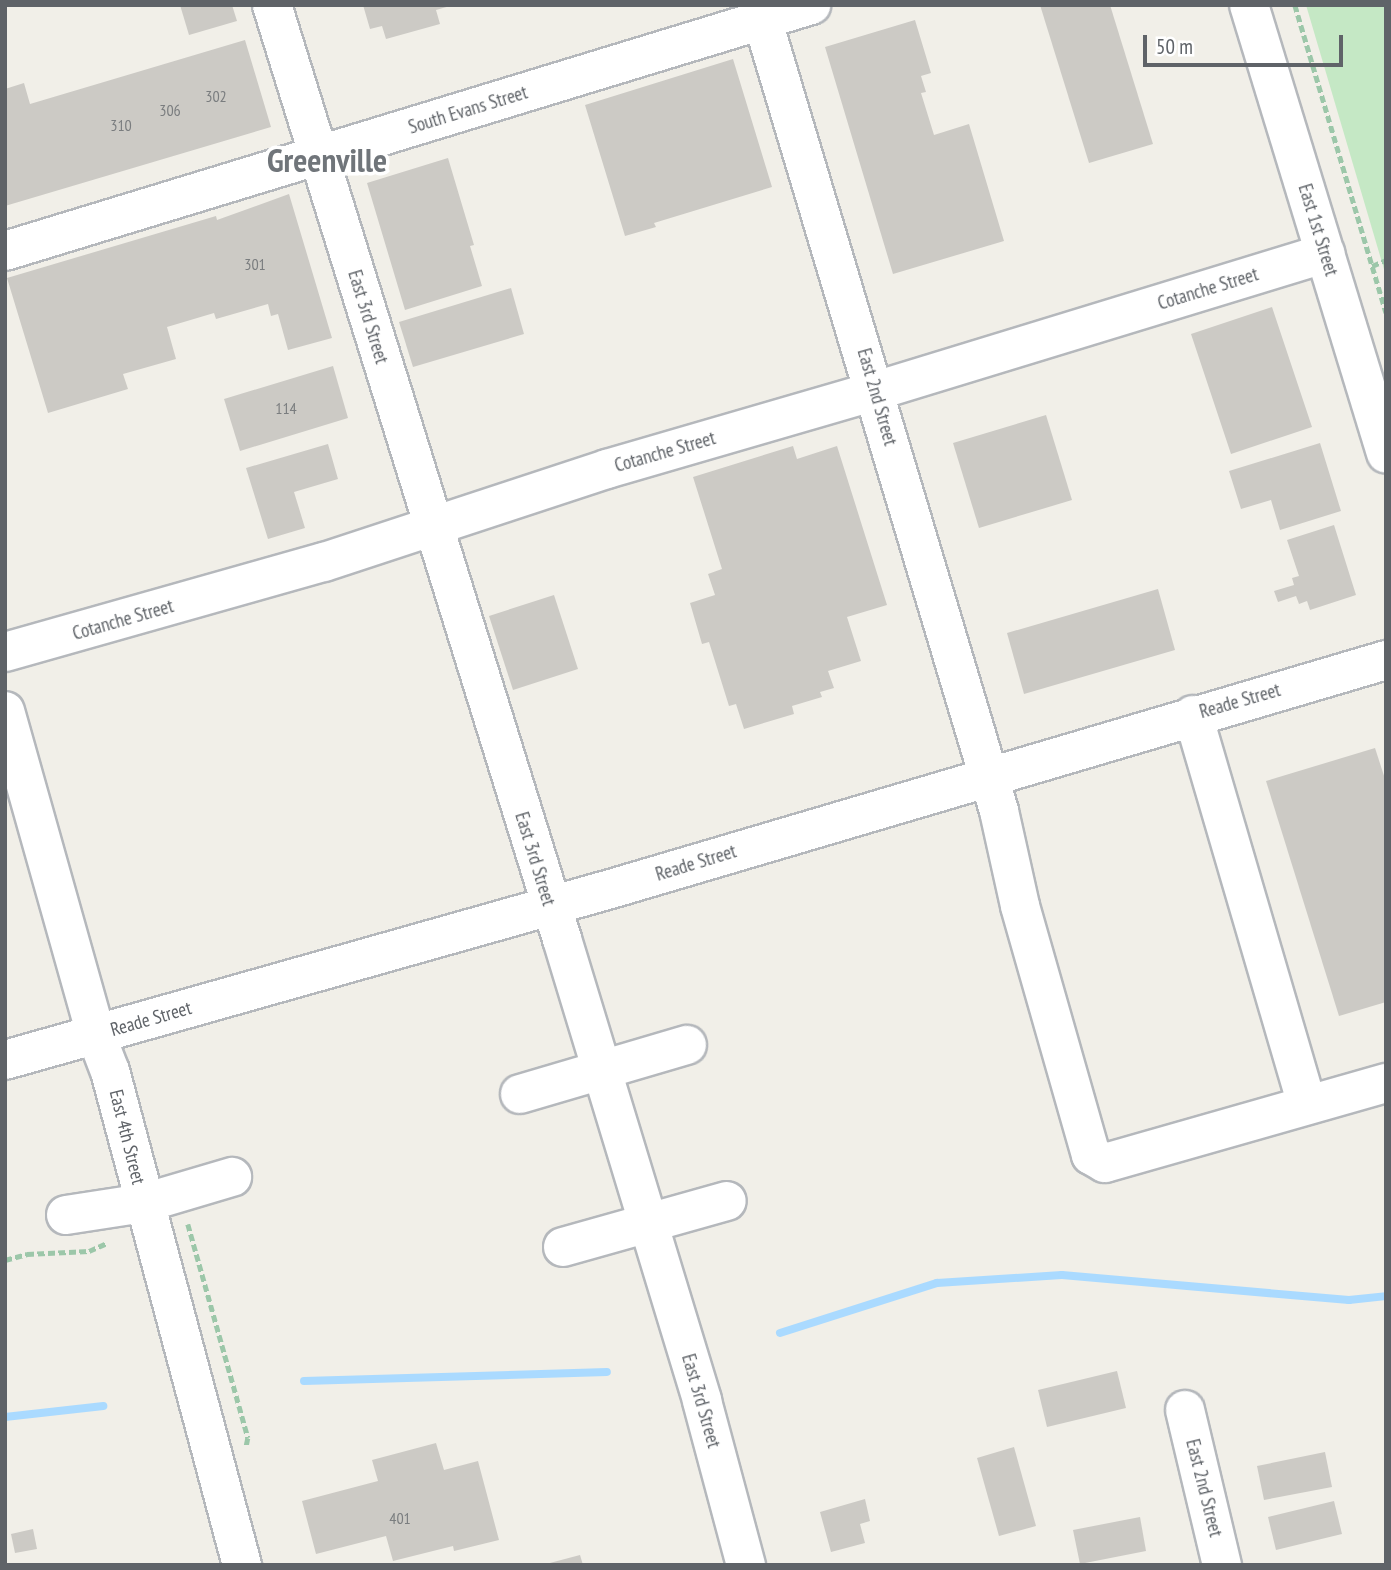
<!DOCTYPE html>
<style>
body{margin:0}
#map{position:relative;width:1391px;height:1570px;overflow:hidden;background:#f1efe8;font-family:"PT Sans Narrow",sans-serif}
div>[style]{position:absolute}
.green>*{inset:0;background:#c5e8c5}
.stream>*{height:8px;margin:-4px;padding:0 4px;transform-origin:4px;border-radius:4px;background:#aadaff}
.building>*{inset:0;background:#cccac5}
.path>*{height:4.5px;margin-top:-2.25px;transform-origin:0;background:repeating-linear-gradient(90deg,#9cc7a9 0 7px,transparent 0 10.5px)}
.roads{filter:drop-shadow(2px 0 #b5b8bc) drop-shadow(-2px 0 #b5b8bc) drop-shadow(0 2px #b5b8bc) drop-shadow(0 -2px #b5b8bc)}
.minor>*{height:38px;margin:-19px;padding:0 19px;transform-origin:19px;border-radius:19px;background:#fff}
span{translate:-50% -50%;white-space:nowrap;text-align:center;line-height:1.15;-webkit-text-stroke:7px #fff;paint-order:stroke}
.number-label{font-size:16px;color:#7a7d7f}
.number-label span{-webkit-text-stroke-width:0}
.street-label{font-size:19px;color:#5f6368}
.town-label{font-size:33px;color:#70757a;font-weight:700}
.frame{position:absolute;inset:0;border:7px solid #5f6368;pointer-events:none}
.scale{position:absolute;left:1143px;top:35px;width:200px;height:32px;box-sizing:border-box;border:4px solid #5f6368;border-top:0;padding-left:9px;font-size:21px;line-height:24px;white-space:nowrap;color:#5f6368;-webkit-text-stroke:5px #fff;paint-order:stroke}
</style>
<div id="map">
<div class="green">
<div style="clip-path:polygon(1306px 5px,1386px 5px,1386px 276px)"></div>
</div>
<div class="stream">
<div style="left:780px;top:1333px;width:165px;rotate:-17.7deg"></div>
<div style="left:937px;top:1283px;width:125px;rotate:-3.7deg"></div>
<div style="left:1062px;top:1275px;width:288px;rotate:5deg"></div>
<div style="left:1349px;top:1300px;width:37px;rotate:-6deg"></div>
<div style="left:304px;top:1381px;width:303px;rotate:-1.7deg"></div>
<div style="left:5px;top:1417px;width:99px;rotate:-6.4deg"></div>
</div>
<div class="building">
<div style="clip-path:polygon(180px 5px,232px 5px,237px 21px,189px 35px)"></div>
<div style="clip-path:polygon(363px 5px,450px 5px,450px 6px,436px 10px,440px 24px,386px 39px,382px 26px,370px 29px)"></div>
<div style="clip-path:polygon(1040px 5px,1110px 5px,1153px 144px,1089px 163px)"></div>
<div style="clip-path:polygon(915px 20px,931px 73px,921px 76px,926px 92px,921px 93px,934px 135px,969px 124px,1004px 241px,893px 274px,825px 47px)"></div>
<div style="clip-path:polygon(245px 40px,271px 127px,5px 206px,5px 89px,24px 83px,30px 104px)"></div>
<div style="clip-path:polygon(733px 59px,772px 187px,654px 223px,656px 227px,625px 236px,585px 105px)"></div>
<div style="clip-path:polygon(448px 158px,474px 245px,470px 246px,482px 286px,405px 310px,367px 183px)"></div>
<div style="clip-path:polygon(289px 194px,332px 338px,288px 350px,278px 314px,271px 316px,268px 304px,216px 319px,214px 313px,167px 327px,176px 359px,123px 374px,128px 389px,48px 413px,7px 278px,216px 216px,217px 220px)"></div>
<div style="clip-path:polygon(511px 288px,524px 334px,413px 367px,399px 322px)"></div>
<div style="clip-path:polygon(1272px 307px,1312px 427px,1231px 454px,1191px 334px)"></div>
<div style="clip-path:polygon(333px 366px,348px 418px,240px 451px,224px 399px)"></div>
<div style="clip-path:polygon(1046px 415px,1072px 500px,979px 528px,953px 443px)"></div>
<div style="clip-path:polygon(1320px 443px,1341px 511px,1280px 530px,1271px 500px,1241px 509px,1229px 471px)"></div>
<div style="clip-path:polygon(328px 444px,338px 479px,294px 492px,305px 528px,268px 539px,246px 468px)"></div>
<div style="clip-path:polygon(793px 446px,797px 459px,837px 446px,887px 605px,847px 617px,861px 661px,828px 671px,834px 688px,820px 692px,822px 697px,792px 706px,794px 714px,744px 729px,736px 704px,729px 706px,709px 642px,702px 644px,690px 603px,715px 595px,708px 574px,722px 569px,693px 477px)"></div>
<div style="clip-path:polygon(1334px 525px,1356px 595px,1310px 610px,1307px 601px,1299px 604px,1296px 596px,1278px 602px,1274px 591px,1294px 585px,1292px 578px,1299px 576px,1287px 540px)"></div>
<div style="clip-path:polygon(1158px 589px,1175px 650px,1024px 694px,1007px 633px)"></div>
<div style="clip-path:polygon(554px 595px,578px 669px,513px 690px,489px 616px)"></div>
<div style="clip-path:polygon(1375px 748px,1386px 782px,1386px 1002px,1339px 1016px,1266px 781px)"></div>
<div style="clip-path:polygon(1117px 1371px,1126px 1408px,1047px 1427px,1038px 1390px)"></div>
<div style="clip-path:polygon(436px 1443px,444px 1470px,478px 1461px,499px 1540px,454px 1551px,453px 1546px,393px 1561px,386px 1536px,316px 1554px,302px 1501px,378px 1481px,372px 1460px)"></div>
<div style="clip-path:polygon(1014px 1447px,1036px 1526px,999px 1536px,977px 1458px)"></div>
<div style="clip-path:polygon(1325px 1452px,1332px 1487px,1264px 1500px,1257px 1466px)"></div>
<div style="clip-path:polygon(865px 1499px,870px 1521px,860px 1524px,865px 1543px,831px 1552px,820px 1512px)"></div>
<div style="clip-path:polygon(1334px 1501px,1342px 1534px,1276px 1550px,1268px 1517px)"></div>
<div style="clip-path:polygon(1140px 1517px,1146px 1551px,1080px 1564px,1073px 1530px)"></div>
<div style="clip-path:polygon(33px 1529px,37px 1549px,15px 1553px,11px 1534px)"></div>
<div style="clip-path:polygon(580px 1555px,583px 1565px,546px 1565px,546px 1564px)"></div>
</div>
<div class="path">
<div style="left:1295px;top:5px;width:321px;rotate:73.5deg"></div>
<div style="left:1372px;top:266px;width:15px;rotate:-23deg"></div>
<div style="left:188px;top:1224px;width:222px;rotate:74.3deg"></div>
<div style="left:248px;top:1438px;width:10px;rotate:101deg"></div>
<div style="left:5px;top:1260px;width:23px;rotate:-15deg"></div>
<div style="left:27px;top:1254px;width:62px;rotate:-2.8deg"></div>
<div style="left:89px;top:1251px;width:20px;rotate:-24deg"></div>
</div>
<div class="roads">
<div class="minor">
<div style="left:272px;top:5px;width:978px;rotate:72.75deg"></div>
<div style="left:562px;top:939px;width:483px;rotate:73.1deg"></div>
<div style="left:702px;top:1401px;width:170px;rotate:75deg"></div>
<div style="left:758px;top:5px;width:841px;rotate:73.35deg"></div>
<div style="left:999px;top:811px;width:97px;rotate:77.5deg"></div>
<div style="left:1020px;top:906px;width:259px;rotate:74.1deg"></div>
<div style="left:1091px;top:1155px;width:16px;rotate:30deg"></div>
<div style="left:1105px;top:1163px;width:292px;rotate:-15.9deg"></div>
<div style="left:1249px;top:5px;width:469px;rotate:73deg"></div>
<div style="left:5px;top:251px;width:843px;rotate:-16.97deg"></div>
<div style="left:5px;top:652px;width:331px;rotate:-15.8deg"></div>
<div style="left:324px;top:562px;width:298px;rotate:-18.2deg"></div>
<div style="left:607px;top:469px;width:279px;rotate:-16.2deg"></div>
<div style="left:875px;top:391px;width:471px;rotate:-17deg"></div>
<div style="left:5px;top:711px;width:337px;rotate:74.3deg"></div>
<div style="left:96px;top:1035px;width:39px;rotate:69deg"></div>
<div style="left:110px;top:1071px;width:511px;rotate:75.04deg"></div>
<div style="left:1193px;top:715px;width:406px;rotate:73.7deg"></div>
<div style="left:5px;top:1060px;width:633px;rotate:-15.77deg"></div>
<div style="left:614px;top:888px;width:805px;rotate:-16.45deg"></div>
<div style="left:520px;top:1094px;width:174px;rotate:-16.4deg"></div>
<div style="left:66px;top:1215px;width:79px;rotate:-8.7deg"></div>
<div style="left:144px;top:1203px;width:92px;rotate:-16.5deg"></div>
<div style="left:563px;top:1247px;width:170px;rotate:-15.7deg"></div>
<div style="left:1185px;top:1410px;width:159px;rotate:76.6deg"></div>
</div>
</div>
<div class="number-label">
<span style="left:216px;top:96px">302</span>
<span style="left:170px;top:110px">306</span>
<span style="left:121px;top:125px">310</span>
<span style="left:255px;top:264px">301</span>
<span style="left:286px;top:408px">114</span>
<span style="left:400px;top:1518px">401</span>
</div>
<div class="street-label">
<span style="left:468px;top:110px;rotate:-17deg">South Evans Street</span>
<span style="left:1318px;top:230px;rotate:73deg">East 1st Street</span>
<span style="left:1208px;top:289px;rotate:-17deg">Cotanche Street</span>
<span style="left:368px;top:317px;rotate:73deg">East 3rd Street</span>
<span style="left:877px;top:397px;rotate:74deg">East 2nd Street</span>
<span style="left:665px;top:452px;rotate:-16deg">Cotanche Street</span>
<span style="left:123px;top:620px;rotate:-16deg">Cotanche Street</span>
<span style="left:1240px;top:701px;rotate:-16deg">Reade Street</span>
<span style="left:535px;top:859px;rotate:73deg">East 3rd Street</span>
<span style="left:696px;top:863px;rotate:-17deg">Reade Street</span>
<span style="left:151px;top:1019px;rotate:-16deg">Reade Street</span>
<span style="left:127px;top:1137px;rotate:76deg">East 4th Street</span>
<span style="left:701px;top:1401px;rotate:74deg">East 3rd Street</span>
<span style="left:1204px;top:1488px;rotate:76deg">East 2nd Street</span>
</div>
<div class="town-label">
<span style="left:327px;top:160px">Greenville</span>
</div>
<div class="frame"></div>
<div class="scale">50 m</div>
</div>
